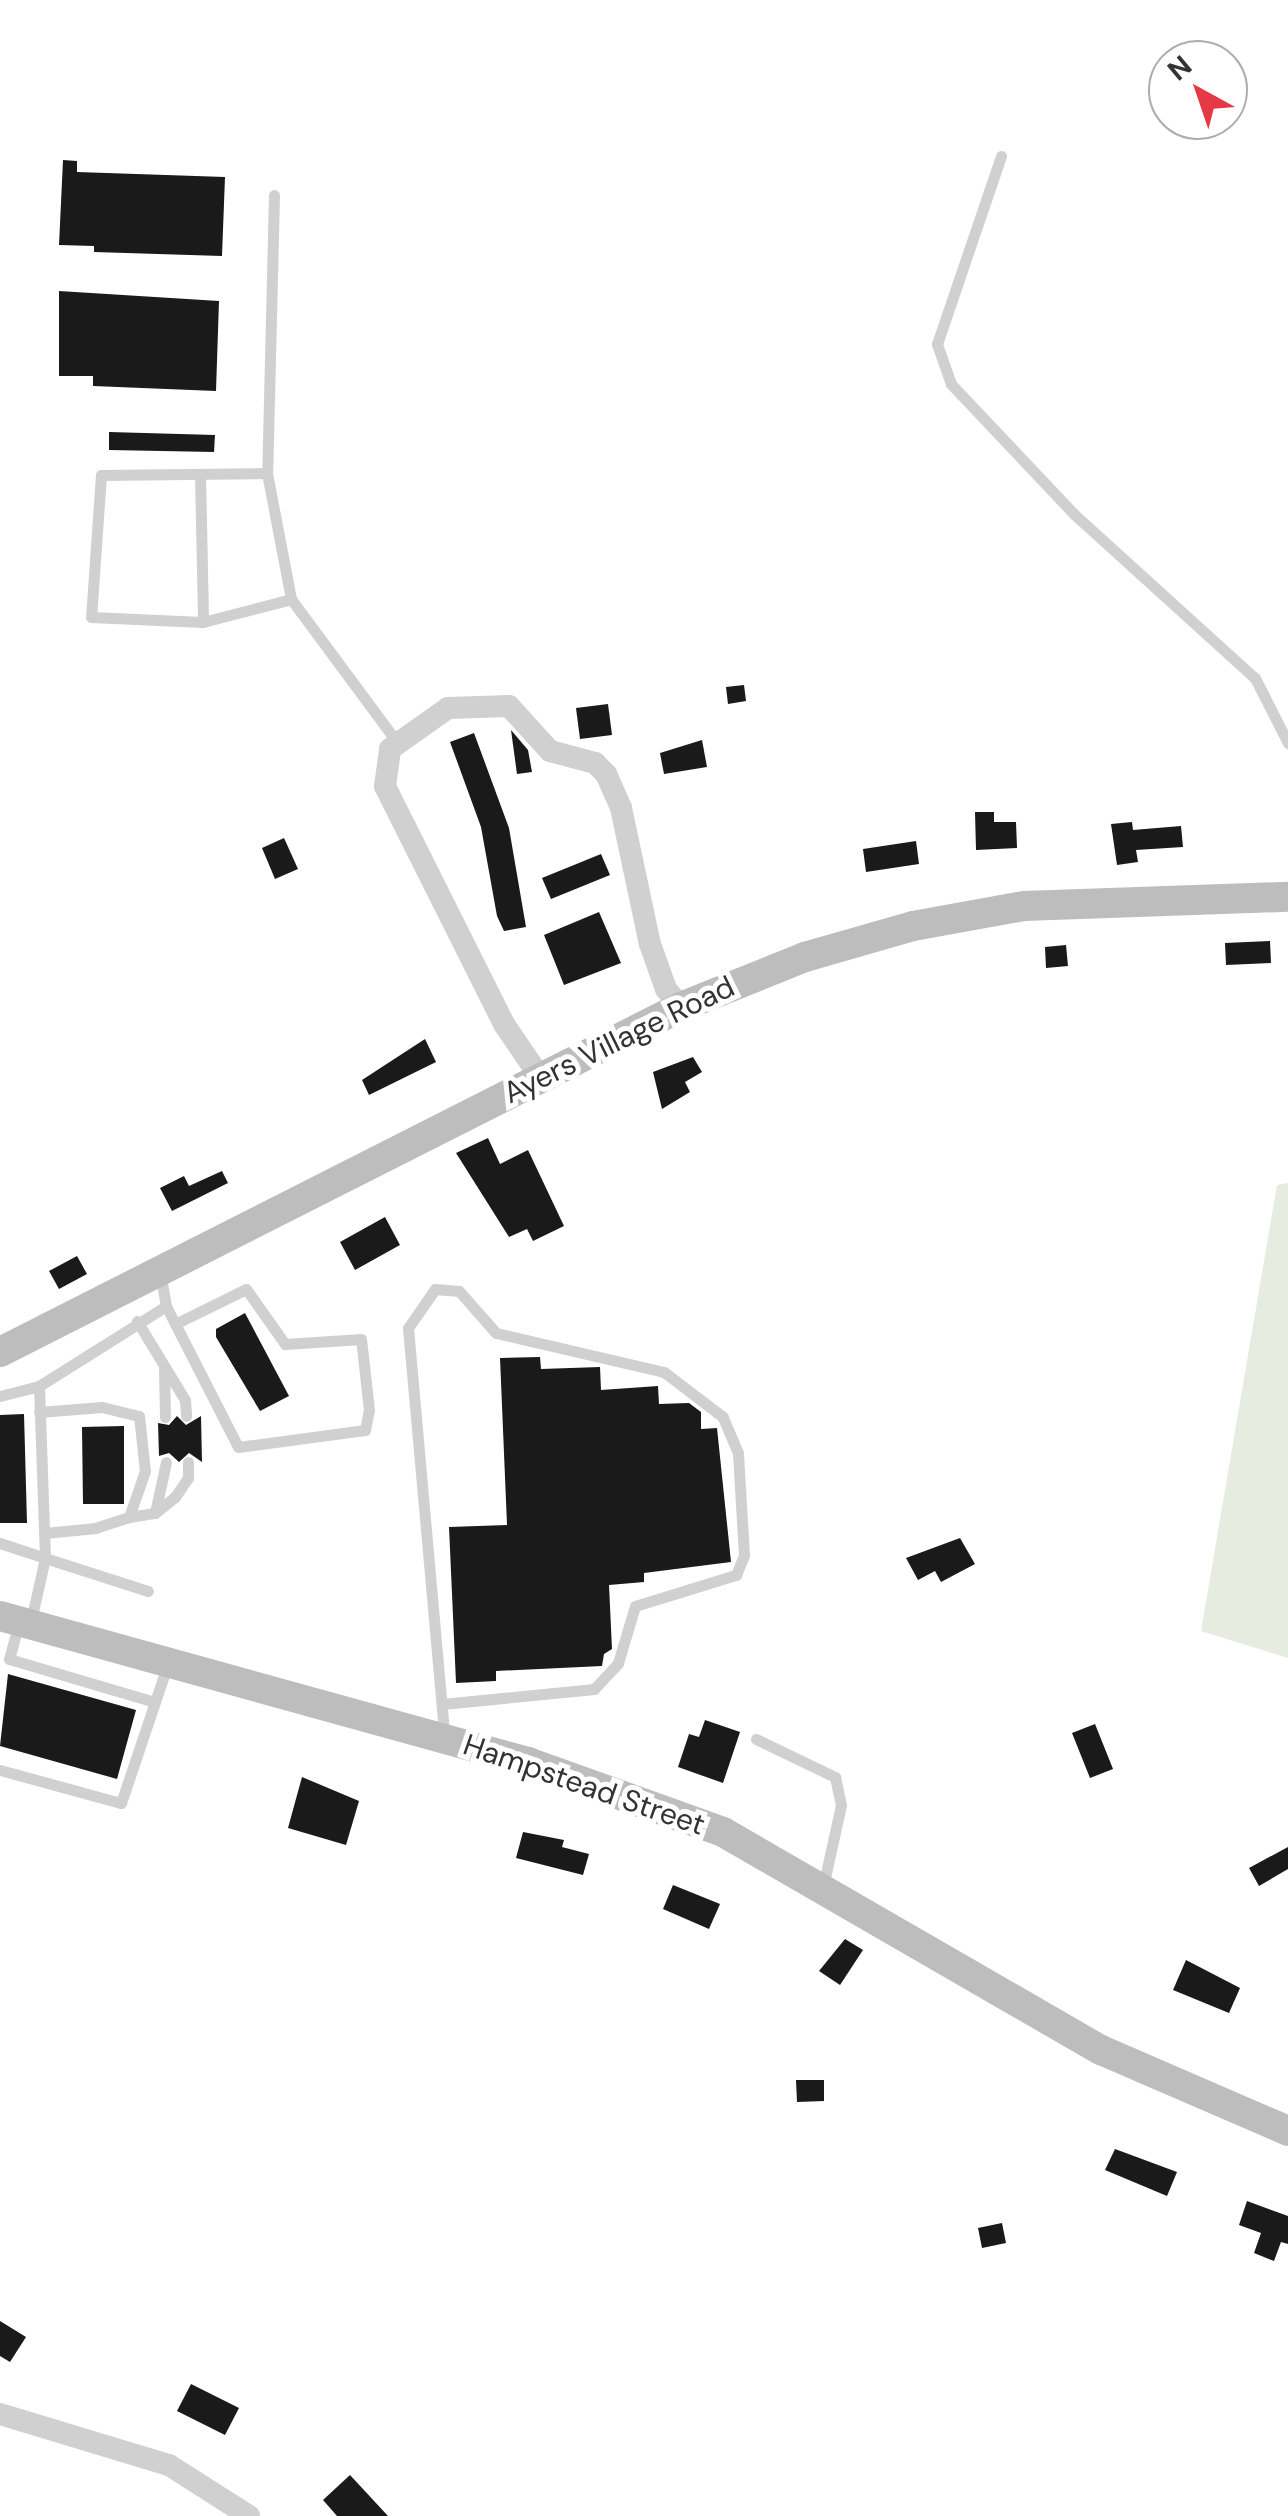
<!DOCTYPE html>
<style>
body{margin:0}
#map{position:relative;width:1288px;height:2516px;overflow:hidden;background:#fff;font-family:"DM Sans",sans-serif}
div>[style]{position:absolute}
.green>*{inset:0;background:#e6ecdf}
.building>*{inset:0;background:#1a1a1a}
.lane>*{height:11px;margin:-5.5px;padding:0 5.5px;transform-origin:5.5px;border-radius:5.5px;background:#d0d0d0}
.street>*{height:22px;margin:-11px;padding:0 11px;transform-origin:11px;border-radius:11px;background:#d0d0d0}
.secondary>*{height:30px;margin:-15px;padding:0 15px;transform-origin:15px;border-radius:15px;background:#bdbdbd}
span{translate:-50% -50%;white-space:nowrap;text-align:center;line-height:1.15;-webkit-text-stroke:10px #fff;paint-order:stroke}
.street-label{font-size:30px;color:#333}
.north{position:absolute;left:1148px;top:40px;width:100px;height:100px;box-sizing:border-box;background:#fff;border:2px solid #adadad;border-radius:50%;rotate:320deg;font-size:28px;font-weight:700;line-height:40px;text-align:center;color:#333}
.north::after{content:'';display:block;margin:auto;width:35px;height:45px;background:#e63946;clip-path:polygon(50% 0,100% 100%,50% 72%,0 100%)}
</style>
<div id="map">
<div class="green">
<div style="clip-path:polygon(1288px 1183px,1288px 1658px,1201px 1631px,1277px 1185px)"></div>
</div>
<div class="building">
<div style="clip-path:polygon(63px 160px,77px 161px,77px 172px,225px 177px,222px 256px,94px 252px,94px 246px,59px 245px)"></div>
<div style="clip-path:polygon(59px 291px,219px 301px,216px 391px,93px 386px,93px 376px,59px 376px)"></div>
<div style="clip-path:polygon(109px 432px,215px 435px,214px 452px,109px 450px)"></div>
<div style="clip-path:polygon(744px 685px,746px 701px,728px 704px,726px 687px)"></div>
<div style="clip-path:polygon(608px 704px,612px 735px,580px 739px,576px 708px)"></div>
<div style="clip-path:polygon(511px 730px,528px 750px,532px 772px,517px 774px)"></div>
<div style="clip-path:polygon(474px 733px,509px 828px,526px 927px,504px 931px,497px 916px,481px 827px,450px 742px)"></div>
<div style="clip-path:polygon(702px 740px,707px 767px,664px 774px,660px 753px)"></div>
<div style="clip-path:polygon(975px 812px,994px 812px,994px 822px,1016px 822px,1017px 848px,976px 850px)"></div>
<div style="clip-path:polygon(1132px 822px,1133px 830px,1181px 826px,1183px 847px,1136px 850px,1138px 862px,1117px 865px,1111px 824px)"></div>
<div style="clip-path:polygon(284px 838px,298px 869px,275px 879px,262px 848px)"></div>
<div style="clip-path:polygon(916px 841px,919px 864px,866px 872px,863px 849px)"></div>
<div style="clip-path:polygon(601px 854px,610px 875px,551px 899px,542px 878px)"></div>
<div style="clip-path:polygon(599px 912px,621px 963px,564px 985px,544px 935px)"></div>
<div style="clip-path:polygon(1270px 941px,1271px 963px,1226px 965px,1225px 943px)"></div>
<div style="clip-path:polygon(1066px 945px,1068px 966px,1046px 968px,1045px 947px)"></div>
<div style="clip-path:polygon(425px 1039px,436px 1062px,369px 1095px,362px 1080px)"></div>
<div style="clip-path:polygon(693px 1057px,702px 1072px,685px 1082px,690px 1092px,662px 1109px,653px 1072px)"></div>
<div style="clip-path:polygon(488px 1138px,500px 1164px,528px 1150px,564px 1226px,533px 1241px,527px 1229px,509px 1237px,456px 1153px)"></div>
<div style="clip-path:polygon(222px 1171px,228px 1183px,172px 1211px,160px 1188px,184px 1176px,189px 1186px)"></div>
<div style="clip-path:polygon(385px 1217px,400px 1245px,355px 1270px,340px 1242px)"></div>
<div style="clip-path:polygon(77px 1256px,87px 1274px,59px 1289px,49px 1271px)"></div>
<div style="clip-path:polygon(245px 1313px,289px 1396px,260px 1411px,216px 1337px,216px 1329px)"></div>
<div style="clip-path:polygon(540px 1357px,541px 1369px,600px 1367px,601px 1390px,658px 1386px,659px 1404px,689px 1403px,701px 1412px,701px 1429px,717px 1428px,731px 1562px,644px 1573px,644px 1582px,609px 1585px,612px 1649px,604px 1654px,602px 1666px,496px 1671px,496px 1681px,456px 1683px,449px 1527px,507px 1525px,500px 1358px)"></div>
<div style="clip-path:polygon(24px 1414px,27px 1523px,0 1523px,0 1415px)"></div>
<div style="clip-path:polygon(177px 1416px,186px 1425px,201px 1416px,202px 1462px,189px 1453px,179px 1462px,169px 1453px,159px 1456px,158px 1423px,169px 1425px)"></div>
<div style="clip-path:polygon(124px 1426px,124px 1504px,83px 1504px,82px 1427px)"></div>
<div style="clip-path:polygon(960px 1538px,975px 1564px,941px 1582px,935px 1571px,918px 1580px,906px 1558px)"></div>
<div style="clip-path:polygon(8px 1674px,136px 1710px,117px 1779px,0 1746px)"></div>
<div style="clip-path:polygon(705px 1720px,740px 1732px,723px 1783px,678px 1767px,689px 1734px,699px 1737px)"></div>
<div style="clip-path:polygon(1095px 1724px,1113px 1769px,1090px 1778px,1072px 1733px)"></div>
<div style="clip-path:polygon(302px 1777px,359px 1801px,346px 1845px,288px 1828px)"></div>
<div style="clip-path:polygon(523px 1832px,564px 1840px,562px 1847px,589px 1854px,583px 1875px,516px 1858px)"></div>
<div style="clip-path:polygon(1288px 1847px,1288px 1869px,1259px 1886px,1249px 1868px)"></div>
<div style="clip-path:polygon(673px 1885px,720px 1904px,709px 1929px,663px 1909px)"></div>
<div style="clip-path:polygon(845px 1939px,863px 1950px,840px 1985px,819px 1971px)"></div>
<div style="clip-path:polygon(1186px 1960px,1240px 1988px,1229px 2013px,1173px 1990px)"></div>
<div style="clip-path:polygon(796px 2080px,824px 2080px,824px 2101px,797px 2102px)"></div>
<div style="clip-path:polygon(1115px 2149px,1177px 2172px,1167px 2196px,1105px 2170px)"></div>
<div style="clip-path:polygon(1247px 2201px,1288px 2216px,1288px 2244px,1281px 2242px,1274px 2261px,1254px 2253px,1261px 2233px,1239px 2225px)"></div>
<div style="clip-path:polygon(1002px 2223px,1006px 2243px,982px 2248px,978px 2228px)"></div>
<div style="clip-path:polygon(0 2321px,26px 2337px,10px 2362px,0 2356px)"></div>
<div style="clip-path:polygon(191px 2384px,239px 2408px,225px 2435px,177px 2411px)"></div>
<div style="clip-path:polygon(350px 2475px,388px 2516px,337px 2516px,323px 2500px)"></div>
</div>
<div class="lane">
<div style="left:1001px;top:156px;width:199px;rotate:108.8deg"></div>
<div style="left:937px;top:344px;width:42px;rotate:70.7deg"></div>
<div style="left:951px;top:384px;width:180px;rotate:46.6deg"></div>
<div style="left:1075px;top:515px;width:243px;rotate:42.2deg"></div>
<div style="left:1255px;top:678px;width:73px;rotate:63.1deg"></div>
<div style="left:274px;top:195px;width:278px;rotate:91.4deg"></div>
<div style="left:267px;top:473px;width:128px;rotate:79.2deg"></div>
<div style="left:291px;top:599px;width:178px;rotate:53.5deg"></div>
<div style="left:267px;top:473px;width:166px;rotate:179.3deg"></div>
<div style="left:101px;top:475px;width:142px;rotate:94deg"></div>
<div style="left:91px;top:617px;width:112px;rotate:2.6deg"></div>
<div style="left:203px;top:622px;width:91px;rotate:-14.6deg"></div>
<div style="left:200px;top:474px;width:148px;rotate:88.8deg"></div>
<div style="left:166px;top:1306px;width:158px;rotate:62.9deg"></div>
<div style="left:238px;top:1447px;width:128px;rotate:-7.6deg"></div>
<div style="left:365px;top:1430px;width:20px;rotate:-79deg"></div>
<div style="left:369px;top:1410px;width:71px;rotate:-96.4deg"></div>
<div style="left:361px;top:1339px;width:76px;rotate:176.2deg"></div>
<div style="left:285px;top:1344px;width:67px;rotate:-125.3deg"></div>
<div style="left:246px;top:1289px;width:79px;rotate:153.8deg"></div>
<div style="left:137px;top:1321px;width:92px;rotate:58.7deg"></div>
<div style="left:185px;top:1400px;width:16px;rotate:86deg"></div>
<div style="left:164px;top:1370px;width:47px;rotate:88.8deg"></div>
<div style="left:39px;top:1386px;width:150px;rotate:-32.2deg"></div>
<div style="left:166px;top:1306px;width:36px;rotate:-100deg"></div>
<div style="left:0;top:1396px;width:40px;rotate:-14.4deg"></div>
<div style="left:39px;top:1386px;width:172px;rotate:88deg"></div>
<div style="left:45px;top:1558px;width:108px;rotate:17.8deg"></div>
<div style="left:39px;top:1412px;width:63px;rotate:-4.5deg"></div>
<div style="left:102px;top:1407px;width:38px;rotate:14deg"></div>
<div style="left:139px;top:1416px;width:55px;rotate:83.8deg"></div>
<div style="left:145px;top:1471px;width:49px;rotate:109.2deg"></div>
<div style="left:129px;top:1517px;width:35px;rotate:162deg"></div>
<div style="left:96px;top:1528px;width:52px;rotate:174.5deg"></div>
<div style="left:155px;top:1513px;width:52px;rotate:-77.8deg"></div>
<div style="left:129px;top:1517px;width:26px;rotate:-9deg"></div>
<div style="left:155px;top:1513px;width:26px;rotate:-39deg"></div>
<div style="left:175px;top:1497px;width:23px;rotate:-56deg"></div>
<div style="left:188px;top:1478px;width:16px;rotate:-90deg"></div>
<div style="left:0;top:1543px;width:47px;rotate:18.4deg"></div>
<div style="left:45px;top:1558px;width:69px;rotate:102.6deg"></div>
<div style="left:19px;top:1622px;width:38px;rotate:105deg"></div>
<div style="left:9px;top:1659px;width:152px;rotate:16.4deg"></div>
<div style="left:442px;top:1704px;width:153px;rotate:-5.6deg"></div>
<div style="left:594px;top:1689px;width:35px;rotate:-47deg"></div>
<div style="left:618px;top:1663px;width:59px;rotate:-73.4deg"></div>
<div style="left:635px;top:1606px;width:106px;rotate:-17.1deg"></div>
<div style="left:736px;top:1575px;width:22px;rotate:-68deg"></div>
<div style="left:744px;top:1555px;width:102px;rotate:-93.4deg"></div>
<div style="left:738px;top:1453px;width:39px;rotate:-113deg"></div>
<div style="left:723px;top:1417px;width:74px;rotate:-142.7deg"></div>
<div style="left:664px;top:1372px;width:172px;rotate:-166.9deg"></div>
<div style="left:496px;top:1333px;width:56px;rotate:-131.4deg"></div>
<div style="left:459px;top:1291px;width:24px;rotate:-175deg"></div>
<div style="left:435px;top:1289px;width:47px;rotate:124.7deg"></div>
<div style="left:408px;top:1328px;width:408px;rotate:84.9deg"></div>
<div style="left:756px;top:1739px;width:88px;rotate:25.7deg"></div>
<div style="left:835px;top:1777px;width:29px;rotate:78deg"></div>
<div style="left:841px;top:1805px;width:84px;rotate:102.4deg"></div>
<div style="left:0;top:1770px;width:125px;rotate:15.3deg"></div>
<div style="left:121px;top:1803px;width:145px;rotate:-71.4deg"></div>
</div>
<div class="street">
<div style="left:540px;top:1077px;width:64px;rotate:-124.2deg"></div>
<div style="left:504px;top:1024px;width:266px;rotate:-116.6deg"></div>
<div style="left:385px;top:786px;width:37px;rotate:-82deg"></div>
<div style="left:390px;top:749px;width:71px;rotate:-35.3deg"></div>
<div style="left:448px;top:708px;width:61px;rotate:-1.9deg"></div>
<div style="left:509px;top:706px;width:61px;rotate:47.7deg"></div>
<div style="left:550px;top:751px;width:47px;rotate:14.9deg"></div>
<div style="left:595px;top:763px;width:16px;rotate:45deg"></div>
<div style="left:606px;top:774px;width:37px;rotate:66deg"></div>
<div style="left:621px;top:808px;width:139px;rotate:78deg"></div>
<div style="left:650px;top:944px;width:48px;rotate:70.4deg"></div>
<div style="left:666px;top:989px;width:23px;rotate:50deg"></div>
<div style="left:0;top:2414px;width:177px;rotate:16.8deg"></div>
<div style="left:169px;top:2465px;width:95px;rotate:32.5deg"></div>
</div>
<div class="secondary">
<div style="left:0;top:1352px;width:763px;rotate:-26.87deg"></div>
<div style="left:681px;top:1007px;width:134px;rotate:-22deg"></div>
<div style="left:805px;top:957px;width:112px;rotate:-16deg"></div>
<div style="left:913px;top:926px;width:113px;rotate:-10.2deg"></div>
<div style="left:1024px;top:906px;width:264px;rotate:-2deg"></div>
<div style="left:0;top:1616px;width:548px;rotate:15.46deg"></div>
<div style="left:528px;top:1762px;width:207px;rotate:19.7deg"></div>
<div style="left:723px;top:1832px;width:436px;rotate:30deg"></div>
<div style="left:1101px;top:2050px;width:204px;rotate:23.4deg"></div>
</div>
<div class="street-label">
<span style="left:619px;top:1040px;rotate:-26deg">Ayers Village Road</span>
<span style="left:584px;top:1785px;rotate:19deg">Hampstead Street</span>
</div>
<div class="north">N</div>
</div>
